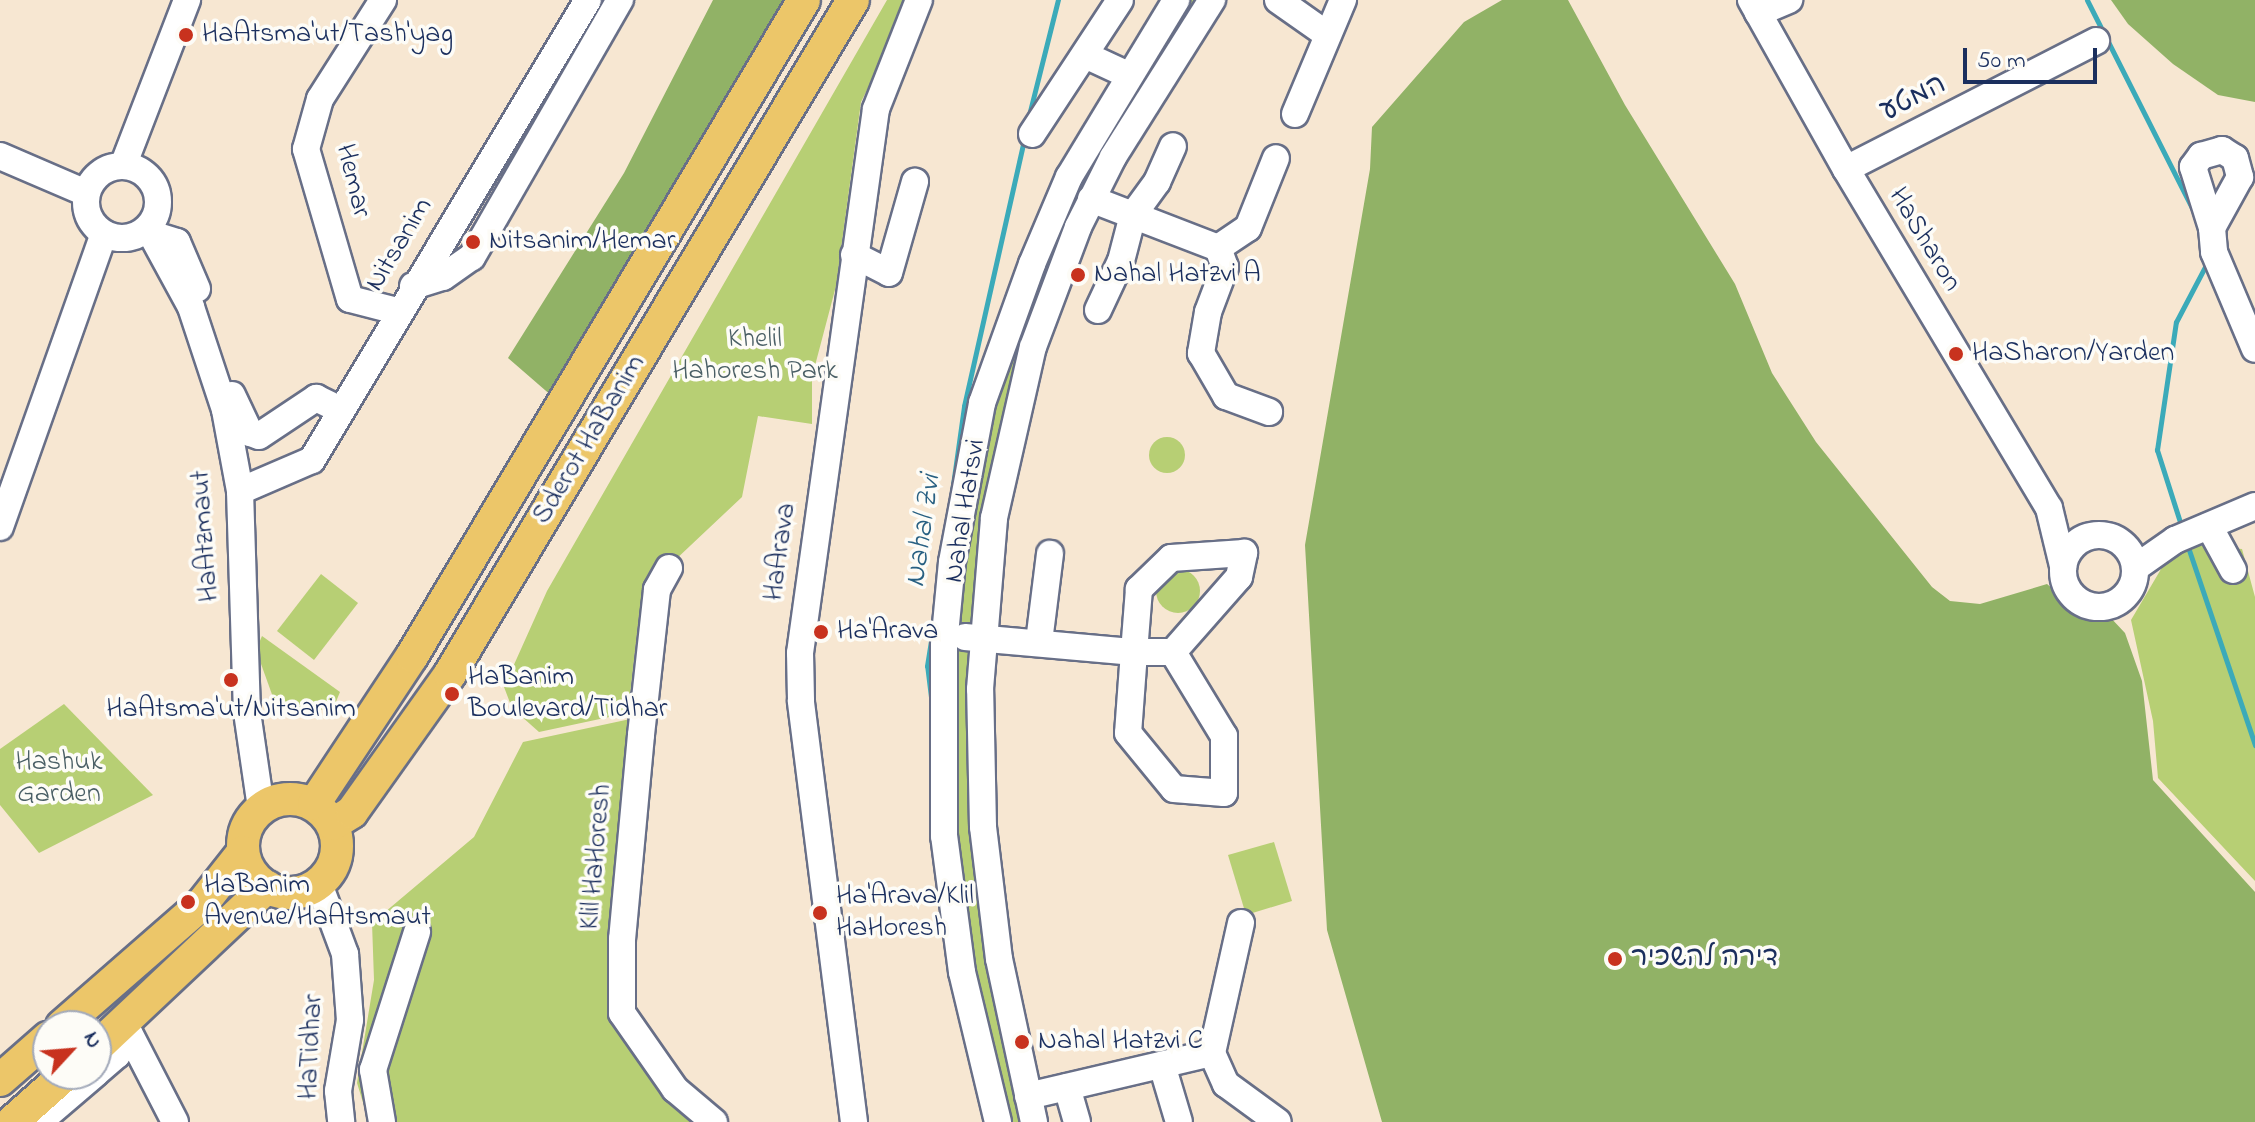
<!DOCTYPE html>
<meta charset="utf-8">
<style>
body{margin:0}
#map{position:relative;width:2255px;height:1122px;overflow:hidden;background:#f7e7d2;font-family:"Indie Flower","Playpen Sans Hebrew",sans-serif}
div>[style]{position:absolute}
.green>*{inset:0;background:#b7cf74}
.round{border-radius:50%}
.forest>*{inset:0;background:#91b266}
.stream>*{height:5px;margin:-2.5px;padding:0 2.5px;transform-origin:2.5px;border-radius:2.5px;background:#3baab9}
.roads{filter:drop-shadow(2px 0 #686f87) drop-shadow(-2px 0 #686f87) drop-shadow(0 2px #686f87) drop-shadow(0 -2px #686f87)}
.minor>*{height:26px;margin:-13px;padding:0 13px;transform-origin:13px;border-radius:13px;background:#fff}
.minor>.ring{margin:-13px;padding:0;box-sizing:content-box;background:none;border:26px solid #fff;border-radius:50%}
.major>*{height:32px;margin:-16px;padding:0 16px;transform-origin:16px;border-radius:16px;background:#ecc669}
.major>.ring{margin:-16px;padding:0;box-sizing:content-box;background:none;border:32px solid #ecc669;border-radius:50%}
.dots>*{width:22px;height:22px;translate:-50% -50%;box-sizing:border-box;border:4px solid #fdfcf7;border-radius:50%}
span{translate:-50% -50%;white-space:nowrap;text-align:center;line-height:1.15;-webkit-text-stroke:7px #fdfcf7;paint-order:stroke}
.poi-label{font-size:28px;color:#1b2f5e}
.left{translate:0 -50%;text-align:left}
.street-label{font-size:28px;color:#1b2f5e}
.park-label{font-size:28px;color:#4a5f65}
.water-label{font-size:30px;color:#286082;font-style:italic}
.north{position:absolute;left:32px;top:1010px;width:80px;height:80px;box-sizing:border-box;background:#fdfcf7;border:2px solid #a3aaba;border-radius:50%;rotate:64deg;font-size:22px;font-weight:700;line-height:32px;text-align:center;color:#1b2f5e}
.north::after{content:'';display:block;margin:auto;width:28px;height:36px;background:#c8321e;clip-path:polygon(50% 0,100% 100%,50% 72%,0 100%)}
.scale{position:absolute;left:1963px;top:48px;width:134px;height:36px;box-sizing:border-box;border:4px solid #1b2f5e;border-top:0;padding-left:10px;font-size:24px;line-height:28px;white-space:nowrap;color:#1b2f5e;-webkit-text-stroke:6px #fdfcf7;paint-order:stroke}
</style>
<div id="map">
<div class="green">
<div style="clip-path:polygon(887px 0,912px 0,861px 102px,836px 286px,812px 377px,812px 424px,758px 416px,742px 497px,656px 578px,639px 616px,628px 713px,539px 732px,512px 708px,504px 687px,547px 591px)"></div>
<div style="clip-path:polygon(1179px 0,1209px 0,1053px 278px,978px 626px,948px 620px,974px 452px,1054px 214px)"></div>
<div class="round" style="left:1149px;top:437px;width:36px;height:36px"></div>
<div style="clip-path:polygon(2196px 545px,2242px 549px,2255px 597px,2255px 881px,2158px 778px,2153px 721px,2131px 620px,2164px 564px)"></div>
<div class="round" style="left:1156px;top:569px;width:44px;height:44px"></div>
<div style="clip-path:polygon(321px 574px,358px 603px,314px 660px,277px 631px)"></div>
<div style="clip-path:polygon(262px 636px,340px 692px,335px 704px,309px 715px,288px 712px,274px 700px,256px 650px)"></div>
<div style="clip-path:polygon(947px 644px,977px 646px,975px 752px,1030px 1122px,1001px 1122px,952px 880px)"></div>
<div style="clip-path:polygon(64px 704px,153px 795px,39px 853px,0 805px,0 749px)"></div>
<div style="clip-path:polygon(635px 718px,612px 1001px,700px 1122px,369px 1122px,357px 1083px,374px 980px,372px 923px,474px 837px,523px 742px)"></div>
<div style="clip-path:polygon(1274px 842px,1292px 901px,1246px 915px,1228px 855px)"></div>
</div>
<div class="forest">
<div style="clip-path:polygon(713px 0,784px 0,553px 397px,508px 358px,624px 173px)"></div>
<div style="clip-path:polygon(1502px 0,1568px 0,1625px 105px,1735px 284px,1772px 373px,1816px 442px,1932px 587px,1950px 601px,1980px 604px,2047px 584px,2081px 613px,2109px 616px,2125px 633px,2142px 681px,2153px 780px,2255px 892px,2255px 1122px,1382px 1122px,1327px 930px,1305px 545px,1370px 169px,1372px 127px,1464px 22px)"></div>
<div style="clip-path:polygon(2111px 0,2255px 0,2255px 102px,2218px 95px,2173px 64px,2128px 24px)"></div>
</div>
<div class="stream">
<div style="left:2087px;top:0;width:237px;rotate:63.2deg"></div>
<div style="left:1028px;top:119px;width:123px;rotate:-75.9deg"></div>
<div style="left:951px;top:499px;width:94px;rotate:-82deg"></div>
<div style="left:964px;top:406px;width:277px;rotate:-77.3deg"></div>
<div style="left:2180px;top:522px;width:76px;rotate:-107.7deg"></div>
<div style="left:2157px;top:450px;width:129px;rotate:-81.6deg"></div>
<div style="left:2176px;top:322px;width:67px;rotate:-62.3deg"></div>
<div style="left:2189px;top:550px;width:206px;rotate:71.3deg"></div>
<div style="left:931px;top:697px;width:31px;rotate:-97deg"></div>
<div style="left:927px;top:666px;width:39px;rotate:-81deg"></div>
</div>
<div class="roads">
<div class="minor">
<div style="left:383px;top:0;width:117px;rotate:122.5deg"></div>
<div style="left:320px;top:99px;width:52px;rotate:105.6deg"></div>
<div style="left:306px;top:149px;width:156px;rotate:73.7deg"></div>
<div style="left:350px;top:299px;width:49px;rotate:14.3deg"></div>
<div style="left:1278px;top:0;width:57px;rotate:35.1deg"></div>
<div style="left:1751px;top:0;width:194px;rotate:60.7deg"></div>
<div style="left:1846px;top:169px;width:395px;rotate:59.1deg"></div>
<div style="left:2049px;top:508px;width:60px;rotate:76.4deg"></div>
<div style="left:1758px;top:13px;width:34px;rotate:-23deg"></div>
<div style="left:1085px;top:55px;width:47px;rotate:24.9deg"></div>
<div style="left:1295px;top:114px;width:124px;rotate:-67.2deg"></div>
<div style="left:1032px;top:134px;width:160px;rotate:-56.7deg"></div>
<div style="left:2222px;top:150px;width:15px;rotate:32deg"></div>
<div style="left:2235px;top:158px;width:20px;rotate:75deg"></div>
<div style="left:2240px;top:177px;width:58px;rotate:118.8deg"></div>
<div style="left:2212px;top:228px;width:64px;rotate:-107.3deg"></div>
<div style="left:2193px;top:167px;width:14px;rotate:-54deg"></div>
<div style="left:2201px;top:156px;width:22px;rotate:-16deg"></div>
<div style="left:0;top:156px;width:94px;rotate:23.3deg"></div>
<div class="ring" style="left:86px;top:166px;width:46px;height:46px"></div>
<div style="left:123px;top:166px;width:178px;rotate:-68.9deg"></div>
<div style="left:1846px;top:169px;width:281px;rotate:-27.1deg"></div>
<div style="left:1091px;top:199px;width:136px;rotate:21.1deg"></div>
<div style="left:1218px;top:248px;width:20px;rotate:70deg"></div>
<div style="left:1225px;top:267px;width:48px;rotate:110.7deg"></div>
<div style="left:1208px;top:312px;width:42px;rotate:99.7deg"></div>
<div style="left:1201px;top:353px;width:50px;rotate:59.8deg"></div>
<div style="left:1226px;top:396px;width:46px;rotate:20.4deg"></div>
<div style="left:148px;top:228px;width:90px;rotate:61.4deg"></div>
<div style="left:191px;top:307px;width:108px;rotate:71.7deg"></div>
<div style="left:225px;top:410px;width:82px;rotate:79.5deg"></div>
<div style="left:240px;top:491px;width:221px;rotate:88.2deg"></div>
<div style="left:247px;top:712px;width:97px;rotate:81.7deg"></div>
<div style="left:2212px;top:228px;width:24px;rotate:85deg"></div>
<div style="left:2214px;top:252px;width:105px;rotate:67.1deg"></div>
<div style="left:151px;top:234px;width:27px;rotate:17deg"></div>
<div style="left:177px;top:242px;width:51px;rotate:66.9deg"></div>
<div style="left:1218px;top:248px;width:36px;rotate:-34deg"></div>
<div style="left:1248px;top:228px;width:75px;rotate:-68.2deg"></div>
<div style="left:854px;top:255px;width:39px;rotate:27deg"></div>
<div style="left:889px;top:273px;width:95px;rotate:-74.1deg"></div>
<div style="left:413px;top:286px;width:31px;rotate:-17deg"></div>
<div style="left:443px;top:277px;width:35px;rotate:-35deg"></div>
<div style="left:472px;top:257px;width:297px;rotate:-60.1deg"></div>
<div style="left:1098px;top:310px;width:54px;rotate:-64.9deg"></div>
<div style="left:1121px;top:261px;width:48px;rotate:-75.4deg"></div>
<div style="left:1133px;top:215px;width:41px;rotate:-54deg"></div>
<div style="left:1157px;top:182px;width:39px;rotate:-66deg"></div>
<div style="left:232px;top:395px;width:42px;rotate:64.7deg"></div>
<div style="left:250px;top:433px;width:9px;rotate:18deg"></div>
<div style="left:259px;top:436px;width:69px;rotate:-33.7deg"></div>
<div style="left:316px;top:398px;width:28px;rotate:26deg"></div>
<div style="left:240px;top:491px;width:78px;rotate:-23.3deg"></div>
<div style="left:312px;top:460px;width:536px;rotate:-59.04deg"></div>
<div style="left:2209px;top:526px;width:50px;rotate:61.4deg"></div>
<div style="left:0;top:527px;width:311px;rotate:-70.5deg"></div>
<div class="ring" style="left:2063px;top:535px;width:46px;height:46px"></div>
<div style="left:669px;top:568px;width:25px;rotate:119deg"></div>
<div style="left:657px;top:590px;width:146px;rotate:96.3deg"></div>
<div style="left:641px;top:735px;width:205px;rotate:95.3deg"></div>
<div style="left:622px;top:939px;width:74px;rotate:90deg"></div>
<div style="left:622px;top:1013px;width:93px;rotate:55.1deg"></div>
<div style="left:675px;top:1089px;width:51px;rotate:40.2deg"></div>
<div style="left:2135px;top:568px;width:49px;rotate:-35deg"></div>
<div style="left:2175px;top:540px;width:87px;rotate:-23deg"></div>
<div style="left:965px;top:637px;width:170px;rotate:5.1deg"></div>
<div style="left:1134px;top:652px;width:39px"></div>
<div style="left:1173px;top:652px;width:100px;rotate:-48.7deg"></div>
<div style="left:1239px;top:577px;width:25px;rotate:-78deg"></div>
<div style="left:1244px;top:553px;width:73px;rotate:176.1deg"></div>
<div style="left:1171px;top:558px;width:45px;rotate:135.9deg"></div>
<div style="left:1139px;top:589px;width:63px;rotate:94.5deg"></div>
<div style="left:1134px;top:652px;width:81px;rotate:94.2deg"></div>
<div style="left:1128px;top:733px;width:72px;rotate:50.6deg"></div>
<div style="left:1174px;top:789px;width:50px;rotate:4.6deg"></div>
<div style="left:1224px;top:793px;width:57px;rotate:-90deg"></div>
<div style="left:1224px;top:736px;width:98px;rotate:-121.3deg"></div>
<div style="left:1039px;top:642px;width:89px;rotate:-82.9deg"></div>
<div style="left:319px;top:884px;width:75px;rotate:69.6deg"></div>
<div style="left:345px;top:954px;width:66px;rotate:85.7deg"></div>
<div style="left:350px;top:1020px;width:72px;rotate:99.6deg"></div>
<div style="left:338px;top:1091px;width:31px;rotate:84deg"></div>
<div style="left:1241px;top:923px;width:133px;rotate:102.6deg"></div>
<div style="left:1212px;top:1053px;width:34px;rotate:66deg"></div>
<div style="left:1226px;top:1084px;width:64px;rotate:36.2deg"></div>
<div style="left:124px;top:1023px;width:111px;rotate:62.7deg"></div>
<div style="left:1162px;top:1065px;width:59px;rotate:73.4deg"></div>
<div style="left:96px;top:1073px;width:28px;rotate:-41deg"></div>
<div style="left:117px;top:1055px;width:25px;rotate:-61deg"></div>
<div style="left:1067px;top:1087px;width:36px;rotate:74deg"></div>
<div style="left:1028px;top:1096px;width:189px;rotate:-13.2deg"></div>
<div style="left:39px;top:1122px;width:74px;rotate:-40.6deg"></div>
<div style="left:382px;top:1122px;width:53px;rotate:-99.8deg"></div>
<div style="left:373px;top:1070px;width:145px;rotate:-72.3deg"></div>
<div style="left:854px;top:1122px;width:425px;rotate:-97.2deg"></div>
<div style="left:801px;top:700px;width:47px;rotate:-91.2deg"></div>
<div style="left:800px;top:653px;width:549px;rotate:-82.05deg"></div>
<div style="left:876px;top:109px;width:117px;rotate:-68.5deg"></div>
<div style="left:998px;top:1122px;width:154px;rotate:-103.5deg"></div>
<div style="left:962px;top:972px;width:137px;rotate:-97.5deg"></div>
<div style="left:944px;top:836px;width:191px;rotate:-90deg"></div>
<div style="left:944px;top:645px;width:83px;rotate:-84.5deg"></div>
<div style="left:952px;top:562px;width:162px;rotate:-79.3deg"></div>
<div style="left:982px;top:403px;width:148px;rotate:-70.2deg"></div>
<div style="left:1032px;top:264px;width:95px;rotate:-67deg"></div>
<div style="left:1069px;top:177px;width:207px;rotate:-58.8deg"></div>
<div style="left:1034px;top:1122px;width:167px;rotate:-102.1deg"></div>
<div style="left:999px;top:959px;width:133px;rotate:-96.9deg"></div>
<div style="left:983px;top:827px;width:138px;rotate:-91.2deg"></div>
<div style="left:980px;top:689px;width:172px;rotate:-85.3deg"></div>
<div style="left:994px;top:518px;width:175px;rotate:-77.2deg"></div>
<div style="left:1033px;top:347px;width:128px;rotate:-69.4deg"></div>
<div style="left:1078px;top:227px;width:78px;rotate:-63.4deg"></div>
<div style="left:1113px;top:157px;width:186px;rotate:-57.8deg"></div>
</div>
<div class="major">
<div class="ring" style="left:243px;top:799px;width:62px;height:62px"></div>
<div style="left:314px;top:804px;width:178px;rotate:-56.5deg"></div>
<div style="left:412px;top:656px;width:764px;rotate:-59.14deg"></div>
<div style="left:333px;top:824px;width:22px;rotate:-32deg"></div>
<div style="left:352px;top:812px;width:169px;rotate:-54.6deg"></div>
<div style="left:450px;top:674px;width:785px;rotate:-59.12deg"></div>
<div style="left:62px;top:1026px;width:186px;rotate:-41.1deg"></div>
<div style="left:202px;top:904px;width:66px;rotate:-51.7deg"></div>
<div style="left:96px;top:1048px;width:235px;rotate:-43.3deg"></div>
<div style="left:0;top:1080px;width:64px;rotate:-41.2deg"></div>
<div style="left:12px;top:1122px;width:72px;rotate:-41.6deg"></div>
</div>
</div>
<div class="dots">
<div style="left:186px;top:35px;background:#c8321e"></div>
<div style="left:473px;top:242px;background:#c8321e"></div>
<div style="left:1078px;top:275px;background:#c8321e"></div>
<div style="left:1956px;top:354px;background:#c8321e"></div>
<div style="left:821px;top:632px;background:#c8321e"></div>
<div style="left:231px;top:680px;background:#c8321e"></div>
<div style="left:452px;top:694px;background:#c8321e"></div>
<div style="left:188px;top:902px;background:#c8321e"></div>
<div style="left:820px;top:913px;background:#c8321e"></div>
<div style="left:1615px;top:959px;background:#c8321e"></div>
<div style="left:1022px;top:1042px;background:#c8321e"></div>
</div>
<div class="poi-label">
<span class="left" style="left:202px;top:35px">HaAtsma'ut/Tash'yag</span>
<span class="left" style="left:489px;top:242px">Nitsanim/Hemar</span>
<span class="left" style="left:1094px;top:275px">Nahal Hatzvi A</span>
<span class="left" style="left:1972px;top:354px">HaSharon/Yarden</span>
<span class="left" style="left:837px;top:632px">Ha'Arava</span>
<span class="left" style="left:468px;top:694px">HaBanim<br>Boulevard/Tidhar</span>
<span style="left:231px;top:710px">HaAtsma'ut/Nitsanim</span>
<span class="left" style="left:204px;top:902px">HaBanim<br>Avenue/HaAtsmaut</span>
<span class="left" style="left:836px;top:913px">Ha'Arava/Klil<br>HaHoresh</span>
<span class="left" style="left:1631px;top:959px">דירה להשכיר</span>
<span class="left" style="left:1038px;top:1042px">Nahal Hatzvi C</span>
</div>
<div class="street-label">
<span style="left:1914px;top:99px;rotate:-27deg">המטע</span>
<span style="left:352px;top:181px;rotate:76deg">Hemar</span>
<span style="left:1924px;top:240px;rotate:59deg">HaSharon</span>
<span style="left:400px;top:245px;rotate:-59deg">Nitsanim</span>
<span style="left:590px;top:440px;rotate:-59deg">Sderot HaBanim</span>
<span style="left:966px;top:511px;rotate:-81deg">Nahal Hatsvi</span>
<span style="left:206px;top:536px;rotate:-94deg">HaAtzmaut</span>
<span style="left:781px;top:552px;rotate:-82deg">HaArava</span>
<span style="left:597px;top:857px;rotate:-85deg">Klil HaHoresh</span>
<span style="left:312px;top:1047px;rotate:-87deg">HaTidhar</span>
</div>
<div class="park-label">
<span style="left:755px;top:356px">Khelil<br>Hahoresh Park</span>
<span style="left:59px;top:779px">Hashuk<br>Garden</span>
</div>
<div class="water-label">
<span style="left:924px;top:531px;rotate:-82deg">Nahal Zvi</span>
</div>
<div class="north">N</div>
<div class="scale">50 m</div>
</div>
